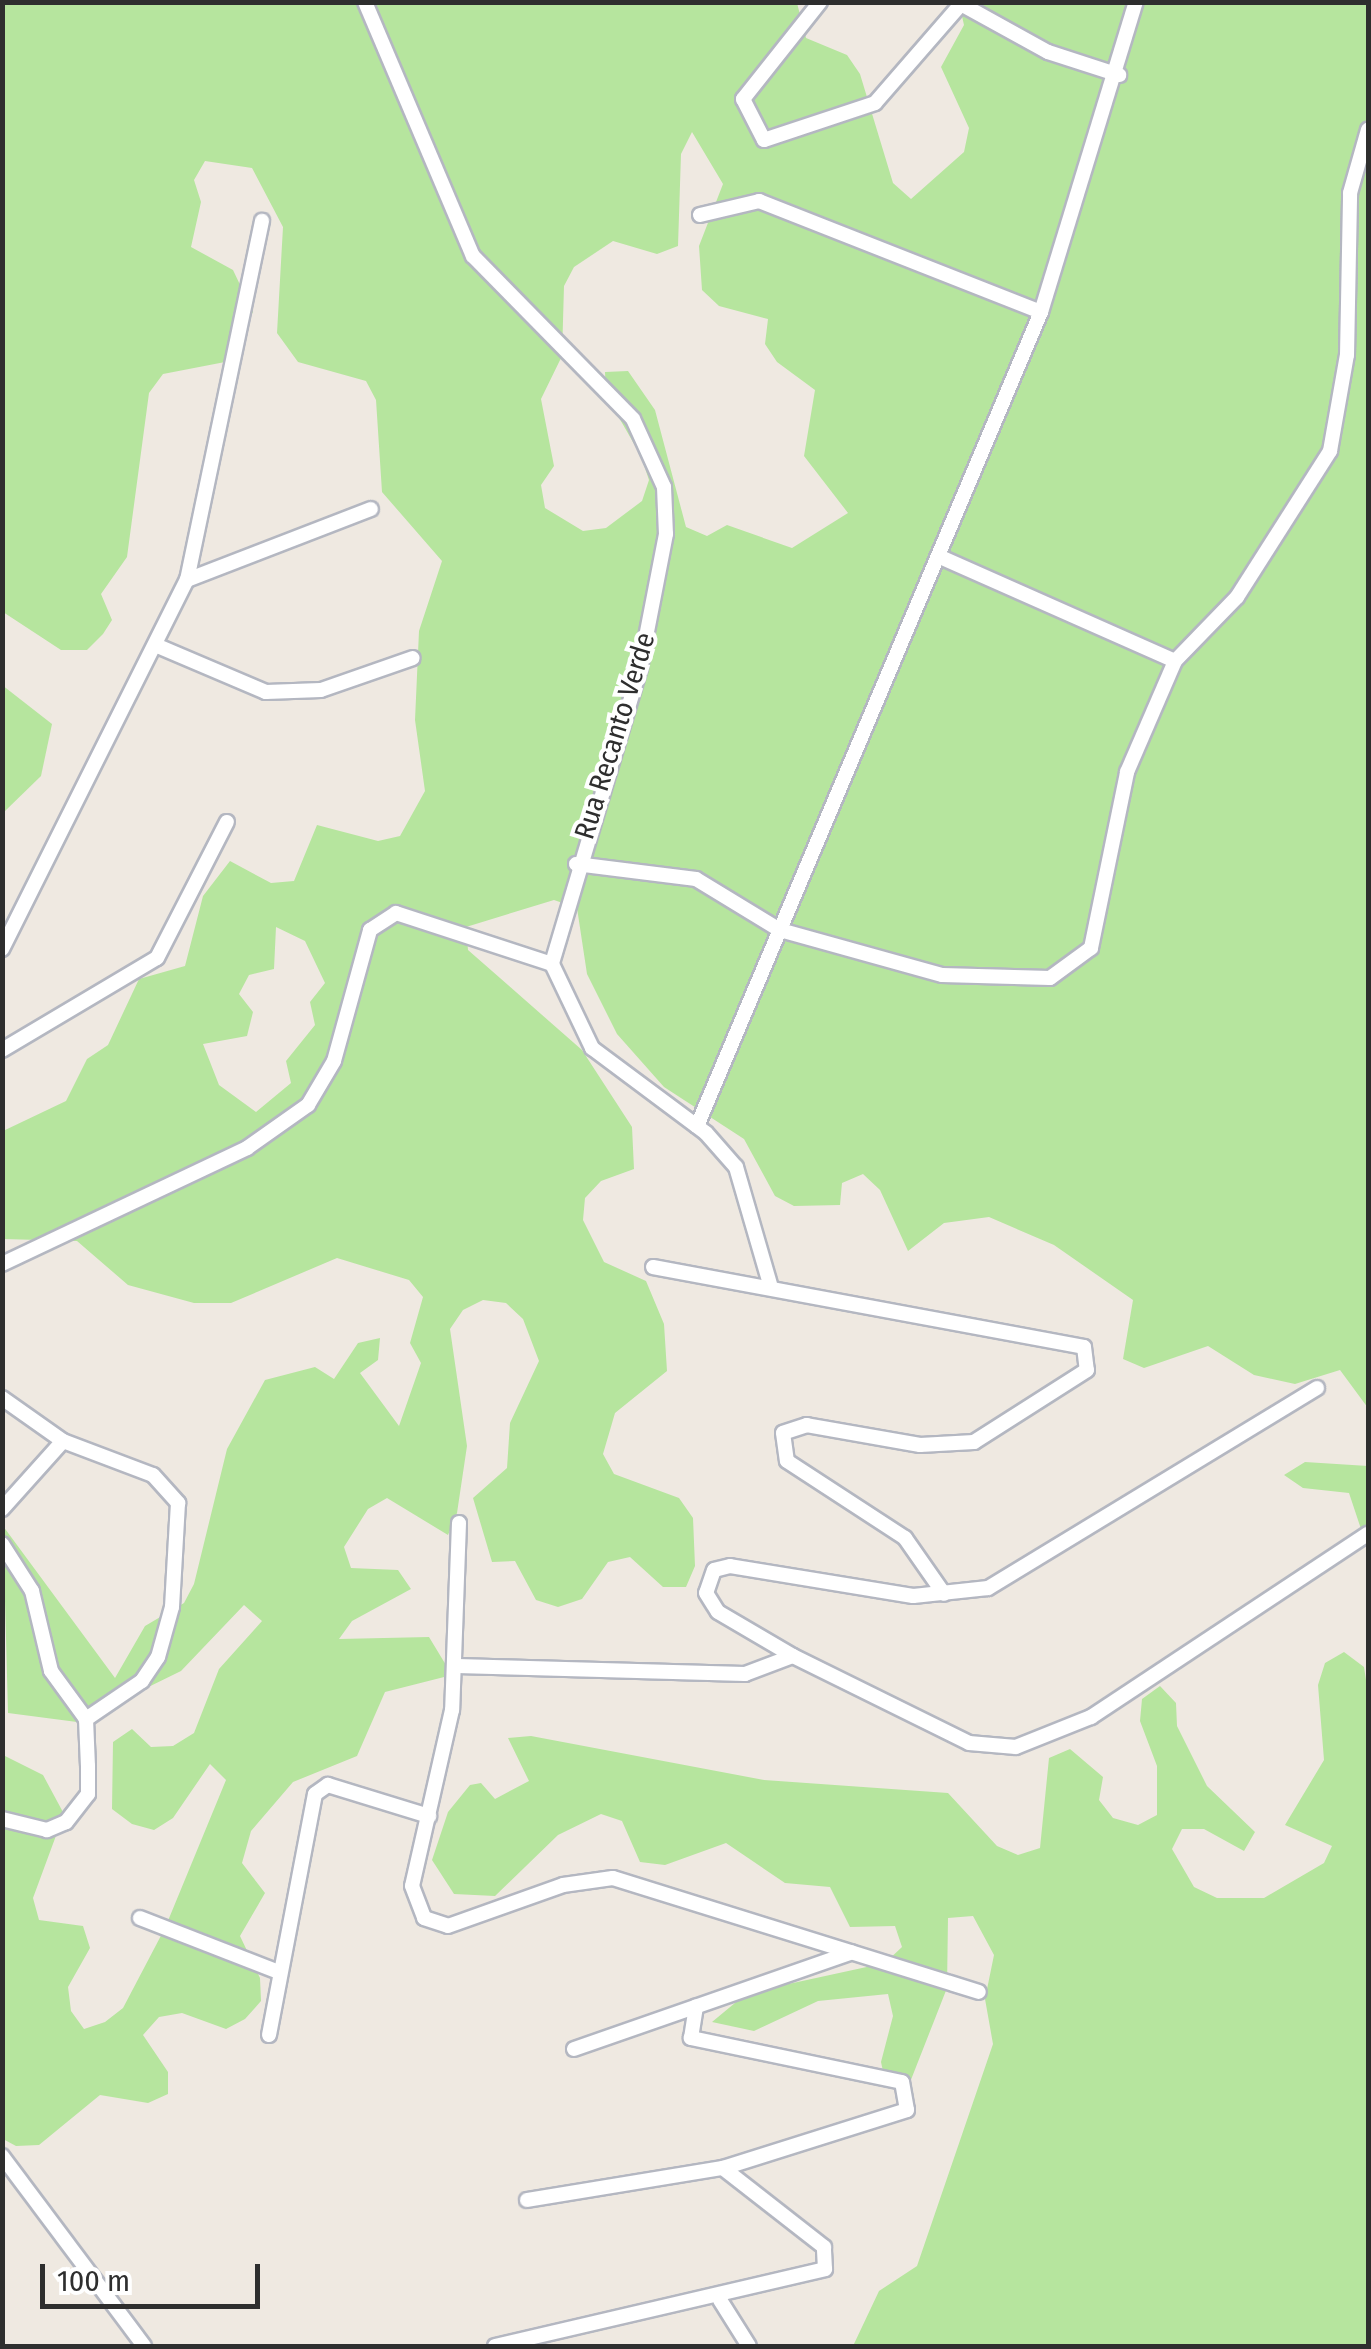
<!DOCTYPE html>
<style>
body{margin:0}
#map{position:relative;width:1371px;height:2349px;overflow:hidden;background:#efe9e1;font-family:"Fira Sans Condensed",sans-serif}
div>[style]{position:absolute}
.green>*{inset:0;background:#b6e59e}
.roads{filter:drop-shadow(2px 0 #b4b7c1) drop-shadow(-2px 0 #b4b7c1) drop-shadow(0 2px #b4b7c1) drop-shadow(0 -2px #b4b7c1)}
.street>*{height:14px;margin:-7px;padding:0 7px;transform-origin:7px;border-radius:7px;background:#fff}
span{translate:-50% -50%;white-space:nowrap;text-align:center;line-height:1.15;-webkit-text-stroke:8px #fff;paint-order:stroke}
.street-label{font-size:28px;color:#2e2e2e}
.frame{position:absolute;inset:0;border:5px solid #2e2e2e;pointer-events:none}
.scale{position:absolute;left:40px;top:2264px;width:220px;height:45px;box-sizing:border-box;border:5px solid #2e2e2e;border-top:0;padding-left:12px;font-size:30px;line-height:35px;white-space:nowrap;color:#2e2e2e;-webkit-text-stroke:8px #fff;paint-order:stroke}
</style>
<div id="map">
<div class="green">
<div style="clip-path:polygon(evenodd,3px 3px,797px 3px,806px 38px,847px 55px,860px 74px,893px 183px,911px 199px,964px 152px,969px 128px,941px 67px,964px 25px,959px 3px,1368px 3px,1368px 1408px,1340px 1370px,1295px 1384px,1254px 1375px,1208px 1346px,1144px 1368px,1123px 1359px,1133px 1300px,1054px 1245px,989px 1217px,944px 1223px,908px 1251px,880px 1190px,863px 1174px,842px 1183px,840px 1205px,794px 1206px,775px 1196px,744px 1139px,664px 1087px,617px 1034px,587px 974px,577px 908px,554px 900px,466px 927px,468px 950px,582px 1050px,632px 1127px,634px 1169px,601px 1181px,585px 1198px,583px 1220px,604px 1262px,646px 1281px,664px 1324px,667px 1371px,615px 1413px,603px 1454px,614px 1474px,679px 1498px,693px 1518px,695px 1566px,686px 1587px,663px 1587px,630px 1557px,608px 1562px,582px 1599px,558px 1607px,536px 1600px,515px 1561px,492px 1562px,473px 1498px,507px 1468px,510px 1423px,539px 1361px,523px 1319px,506px 1303px,483px 1300px,463px 1310px,450px 1329px,467px 1446px,457px 1513px,448px 1535px,387px 1498px,368px 1509px,344px 1547px,351px 1568px,398px 1570px,411px 1589px,352px 1621px,339px 1639px,429px 1637px,452px 1675px,385px 1692px,357px 1756px,293px 1782px,251px 1831px,242px 1863px,265px 1893px,240px 1936px,260px 1978px,261px 2001px,245px 2019px,226px 2029px,182px 2013px,159px 2017px,143px 2035px,168px 2072px,168px 2094px,148px 2103px,100px 2095px,39px 2145px,16px 2146px,3px 2139px,3px 1755px,43px 1775px,64px 1814px,33px 1898px,39px 1920px,83px 1926px,90px 1948px,68px 1987px,71px 2011px,84px 2029px,105px 2022px,123px 2008px,165px 1928px,226px 1780px,210px 1764px,173px 1818px,154px 1830px,132px 1824px,112px 1809px,113px 1742px,132px 1729px,151px 1747px,173px 1746px,194px 1733px,219px 1669px,262px 1621px,244px 1605px,181px 1671px,77px 1722px,8px 1713px,3px 1526px,115px 1678px,145px 1626px,184px 1603px,194px 1584px,227px 1449px,265px 1380px,315px 1367px,334px 1379px,358px 1343px,380px 1338px,378px 1360px,360px 1373px,399px 1426px,421px 1363px,410px 1343px,423px 1297px,409px 1280px,337px 1258px,231px 1303px,194px 1303px,128px 1285px,77px 1241px,3px 1239px,3px 1131px,66px 1101px,87px 1059px,108px 1045px,139px 979px,185px 966px,203px 896px,230px 861px,271px 883px,294px 881px,317px 825px,378px 841px,400px 836px,425px 791px,415px 720px,419px 631px,442px 561px,382px 492px,376px 400px,366px 381px,298px 362px,277px 333px,283px 227px,252px 168px,205px 161px,194px 180px,201px 202px,191px 247px,233px 270px,253px 312px,225px 362px,163px 374px,149px 393px,127px 557px,101px 594px,112px 620px,103px 634px,87px 650px,61px 650px,3px 612px,3px 3px,692px 132px,723px 184px,699px 246px,702px 290px,719px 306px,768px 319px,765px 344px,777px 362px,815px 390px,804px 456px,848px 513px,792px 548px,727px 525px,707px 536px,686px 527px,655px 410px,628px 371px,605px 372px,606px 395px,641px 456px,649px 480px,642px 501px,606px 528px,583px 531px,545px 508px,541px 485px,554px 466px,541px 399px,562px 356px,564px 286px,574px 267px,613px 241px,657px 254px,678px 246px,681px 154px,692px 132px,3px 3px,276px 927px,305px 941px,325px 983px,310px 1002px,315px 1025px,286px 1061px,291px 1083px,256px 1112px,219px 1085px,203px 1044px,247px 1036px,253px 1012px,239px 994px,249px 975px,274px 969px,276px 927px)"></div>
<div style="clip-path:polygon(2px 685px,52px 724px,41px 776px,3px 813px)"></div>
<div style="clip-path:polygon(1305px 1462px,1368px 1466px,1368px 1550px,1349px 1493px,1303px 1488px,1284px 1475px)"></div>
<div style="clip-path:polygon(1344px 1652px,1364px 1667px,1368px 1693px,1368px 2346px,853px 2346px,879px 2291px,917px 2266px,993px 2044px,985px 1999px,994px 1955px,973px 1916px,948px 1918px,947px 1988px,905px 2095px,886px 2085px,881px 2062px,893px 2016px,888px 1994px,818px 2001px,754px 2031px,712px 2022px,747px 1993px,885px 1963px,902px 1947px,895px 1926px,850px 1927px,830px 1887px,785px 1883px,726px 1843px,665px 1865px,640px 1862px,622px 1821px,601px 1814px,558px 1835px,495px 1896px,454px 1894px,432px 1860px,448px 1812px,470px 1785px,481px 1783px,495px 1799px,529px 1781px,508px 1738px,531px 1736px,764px 1780px,948px 1793px,997px 1846px,1018px 1855px,1040px 1848px,1049px 1758px,1070px 1749px,1103px 1777px,1099px 1800px,1113px 1818px,1138px 1825px,1157px 1815px,1157px 1766px,1140px 1721px,1142px 1699px,1160px 1686px,1176px 1703px,1177px 1726px,1207px 1786px,1255px 1832px,1244px 1851px,1204px 1829px,1182px 1829px,1172px 1849px,1194px 1887px,1217px 1898px,1264px 1898px,1324px 1863px,1332px 1846px,1285px 1825px,1324px 1760px,1318px 1685px,1325px 1663px)"></div>
</div>
<div class="roads">
<div class="street">
<div style="left:365px;top:2px;width:276px;rotate:67deg"></div>
<div style="left:473px;top:256px;width:228px;rotate:45.5deg"></div>
<div style="left:633px;top:419px;width:75px;rotate:65.5deg"></div>
<div style="left:664px;top:487px;width:47px;rotate:87.6deg"></div>
<div style="left:666px;top:534px;width:136px;rotate:101deg"></div>
<div style="left:640px;top:668px;width:309px;rotate:106.6deg"></div>
<div style="left:820px;top:2px;width:124px;rotate:128.4deg"></div>
<div style="left:743px;top:99px;width:46px;rotate:62.9deg"></div>
<div style="left:764px;top:140px;width:117px;rotate:-18.4deg"></div>
<div style="left:875px;top:103px;width:131px;rotate:-49deg"></div>
<div style="left:961px;top:4px;width:99px;rotate:28.9deg"></div>
<div style="left:1048px;top:52px;width:75px;rotate:17.9deg"></div>
<div style="left:700px;top:215px;width:61px;rotate:-13.3deg"></div>
<div style="left:759px;top:201px;width:303px;rotate:21.5deg"></div>
<div style="left:938px;top:556px;width:259px;rotate:23.9deg"></div>
<div style="left:1175px;top:661px;width:89px;rotate:-45.9deg"></div>
<div style="left:1237px;top:597px;width:173px;rotate:-57.5deg"></div>
<div style="left:1330px;top:451px;width:97px;rotate:-80deg"></div>
<div style="left:1347px;top:355px;width:162px;rotate:-88.9deg"></div>
<div style="left:1350px;top:193px;width:66px;rotate:-74.1deg"></div>
<div style="left:187px;top:580px;width:197px;rotate:-21.1deg"></div>
<div style="left:160px;top:647px;width:115px;rotate:23deg"></div>
<div style="left:266px;top:692px;width:55px;rotate:-2.1deg"></div>
<div style="left:321px;top:690px;width:97px;rotate:-19.2deg"></div>
<div style="left:576px;top:864px;width:121px;rotate:7.1deg"></div>
<div style="left:696px;top:879px;width:98px;rotate:31.3deg"></div>
<div style="left:780px;top:930px;width:168px;rotate:15.5deg"></div>
<div style="left:942px;top:975px;width:108px;rotate:1.6deg"></div>
<div style="left:1050px;top:978px;width:51px;rotate:-36.2deg"></div>
<div style="left:1091px;top:948px;width:180px;rotate:-78.4deg"></div>
<div style="left:1127px;top:772px;width:121px;rotate:-66.6deg"></div>
<div style="left:2px;top:949px;width:413px;rotate:-63.4deg"></div>
<div style="left:187px;top:580px;width:367px;rotate:-78.2deg"></div>
<div style="left:2px;top:1050px;width:180px;rotate:-30.7deg"></div>
<div style="left:157px;top:958px;width:153px;rotate:-62.8deg"></div>
<div style="left:697px;top:1126px;width:884px;rotate:-67.09deg"></div>
<div style="left:1041px;top:312px;width:324px;rotate:-73deg"></div>
<div style="left:2px;top:1264px;width:271px;rotate:-25.3deg"></div>
<div style="left:247px;top:1148px;width:75px;rotate:-35.2deg"></div>
<div style="left:308px;top:1105px;width:51px;rotate:-59.4deg"></div>
<div style="left:334px;top:1061px;width:136px;rotate:-74.6deg"></div>
<div style="left:370px;top:930px;width:31px;rotate:-33deg"></div>
<div style="left:396px;top:913px;width:164px;rotate:18.1deg"></div>
<div style="left:552px;top:964px;width:93px;rotate:64.5deg"></div>
<div style="left:592px;top:1048px;width:142px;rotate:36.7deg"></div>
<div style="left:706px;top:1133px;width:45px;rotate:48.6deg"></div>
<div style="left:736px;top:1167px;width:122px;rotate:73.8deg"></div>
<div style="left:653px;top:1267px;width:438px;rotate:10.5deg"></div>
<div style="left:1084px;top:1347px;width:23px;rotate:83deg"></div>
<div style="left:1087px;top:1370px;width:134px;rotate:147.5deg"></div>
<div style="left:974px;top:1442px;width:54px;rotate:176.8deg"></div>
<div style="left:920px;top:1445px;width:115px;rotate:-170deg"></div>
<div style="left:807px;top:1425px;width:25px;rotate:162deg"></div>
<div style="left:783px;top:1433px;width:28px;rotate:82deg"></div>
<div style="left:787px;top:1461px;width:141px;rotate:33.1deg"></div>
<div style="left:905px;top:1538px;width:68px;rotate:55.1deg"></div>
<div style="left:1317px;top:1388px;width:385px;rotate:148.7deg"></div>
<div style="left:988px;top:1588px;width:75px;rotate:173.9deg"></div>
<div style="left:913px;top:1596px;width:185px;rotate:-170.7deg"></div>
<div style="left:730px;top:1566px;width:16px;rotate:166deg"></div>
<div style="left:714px;top:1570px;width:24px;rotate:109deg"></div>
<div style="left:706px;top:1593px;width:22px;rotate:58deg"></div>
<div style="left:718px;top:1612px;width:87px;rotate:30.4deg"></div>
<div style="left:793px;top:1656px;width:196px;rotate:26.3deg"></div>
<div style="left:969px;top:1743px;width:47px;rotate:4.9deg"></div>
<div style="left:1016px;top:1747px;width:81px;rotate:-21.8deg"></div>
<div style="left:1091px;top:1717px;width:332px;rotate:-33.5deg"></div>
<div style="left:2px;top:1398px;width:75px;rotate:35.2deg"></div>
<div style="left:63px;top:1441px;width:96px;rotate:20.7deg"></div>
<div style="left:153px;top:1475px;width:38px;rotate:48deg"></div>
<div style="left:178px;top:1503px;width:104px;rotate:93.3deg"></div>
<div style="left:172px;top:1607px;width:52px;rotate:105.6deg"></div>
<div style="left:158px;top:1657px;width:29px;rotate:124deg"></div>
<div style="left:142px;top:1681px;width:68px;rotate:145.8deg"></div>
<div style="left:2px;top:1509px;width:91px;rotate:-48.1deg"></div>
<div style="left:459px;top:1523px;width:187px;rotate:92.1deg"></div>
<div style="left:452px;top:1710px;width:180px;rotate:102.8deg"></div>
<div style="left:412px;top:1886px;width:34px;rotate:69deg"></div>
<div style="left:424px;top:1918px;width:25px;rotate:18deg"></div>
<div style="left:448px;top:1926px;width:122px;rotate:-19.6deg"></div>
<div style="left:563px;top:1885px;width:50px;rotate:-8deg"></div>
<div style="left:613px;top:1878px;width:383px;rotate:17.3deg"></div>
<div style="left:2px;top:1544px;width:56px;rotate:57.4deg"></div>
<div style="left:32px;top:1591px;width:82px;rotate:76.6deg"></div>
<div style="left:51px;top:1671px;width:59px;rotate:53.9deg"></div>
<div style="left:86px;top:1719px;width:47px;rotate:87.6deg"></div>
<div style="left:88px;top:1766px;width:28px;rotate:90deg"></div>
<div style="left:88px;top:1794px;width:36px;rotate:128deg"></div>
<div style="left:66px;top:1822px;width:21px;rotate:157deg"></div>
<div style="left:47px;top:1830px;width:46px;rotate:-166.3deg"></div>
<div style="left:457px;top:1666px;width:288px;rotate:1.6deg"></div>
<div style="left:745px;top:1674px;width:51px;rotate:-20.6deg"></div>
<div style="left:140px;top:1918px;width:146px;rotate:21.3deg"></div>
<div style="left:269px;top:2035px;width:245px;rotate:-79.2deg"></div>
<div style="left:315px;top:1794px;width:16px;rotate:-35deg"></div>
<div style="left:328px;top:1785px;width:106px;rotate:17.1deg"></div>
<div style="left:574px;top:2049px;width:294px;rotate:-19.2deg"></div>
<div style="left:2px;top:2156px;width:237px;rotate:53.2deg"></div>
<div style="left:527px;top:2200px;width:199px;rotate:-9.3deg"></div>
<div style="left:723px;top:2168px;width:193px;rotate:-17.5deg"></div>
<div style="left:907px;top:2110px;width:28px;rotate:-100deg"></div>
<div style="left:902px;top:2082px;width:216px;rotate:-168.2deg"></div>
<div style="left:691px;top:2038px;width:32px;rotate:-81deg"></div>
<div style="left:720px;top:2300px;width:54px;rotate:57.8deg"></div>
<div style="left:495px;top:2346px;width:339px;rotate:-13.1deg"></div>
<div style="left:825px;top:2269px;width:22px;rotate:-93deg"></div>
<div style="left:824px;top:2247px;width:128px;rotate:-142deg"></div>
</div>
</div>
<div class="street-label">
<span style="left:615px;top:736px;rotate:-73deg">Rua Recanto Verde</span>
</div>
<div class="frame"></div>
<div class="scale">100 m</div>
</div>
